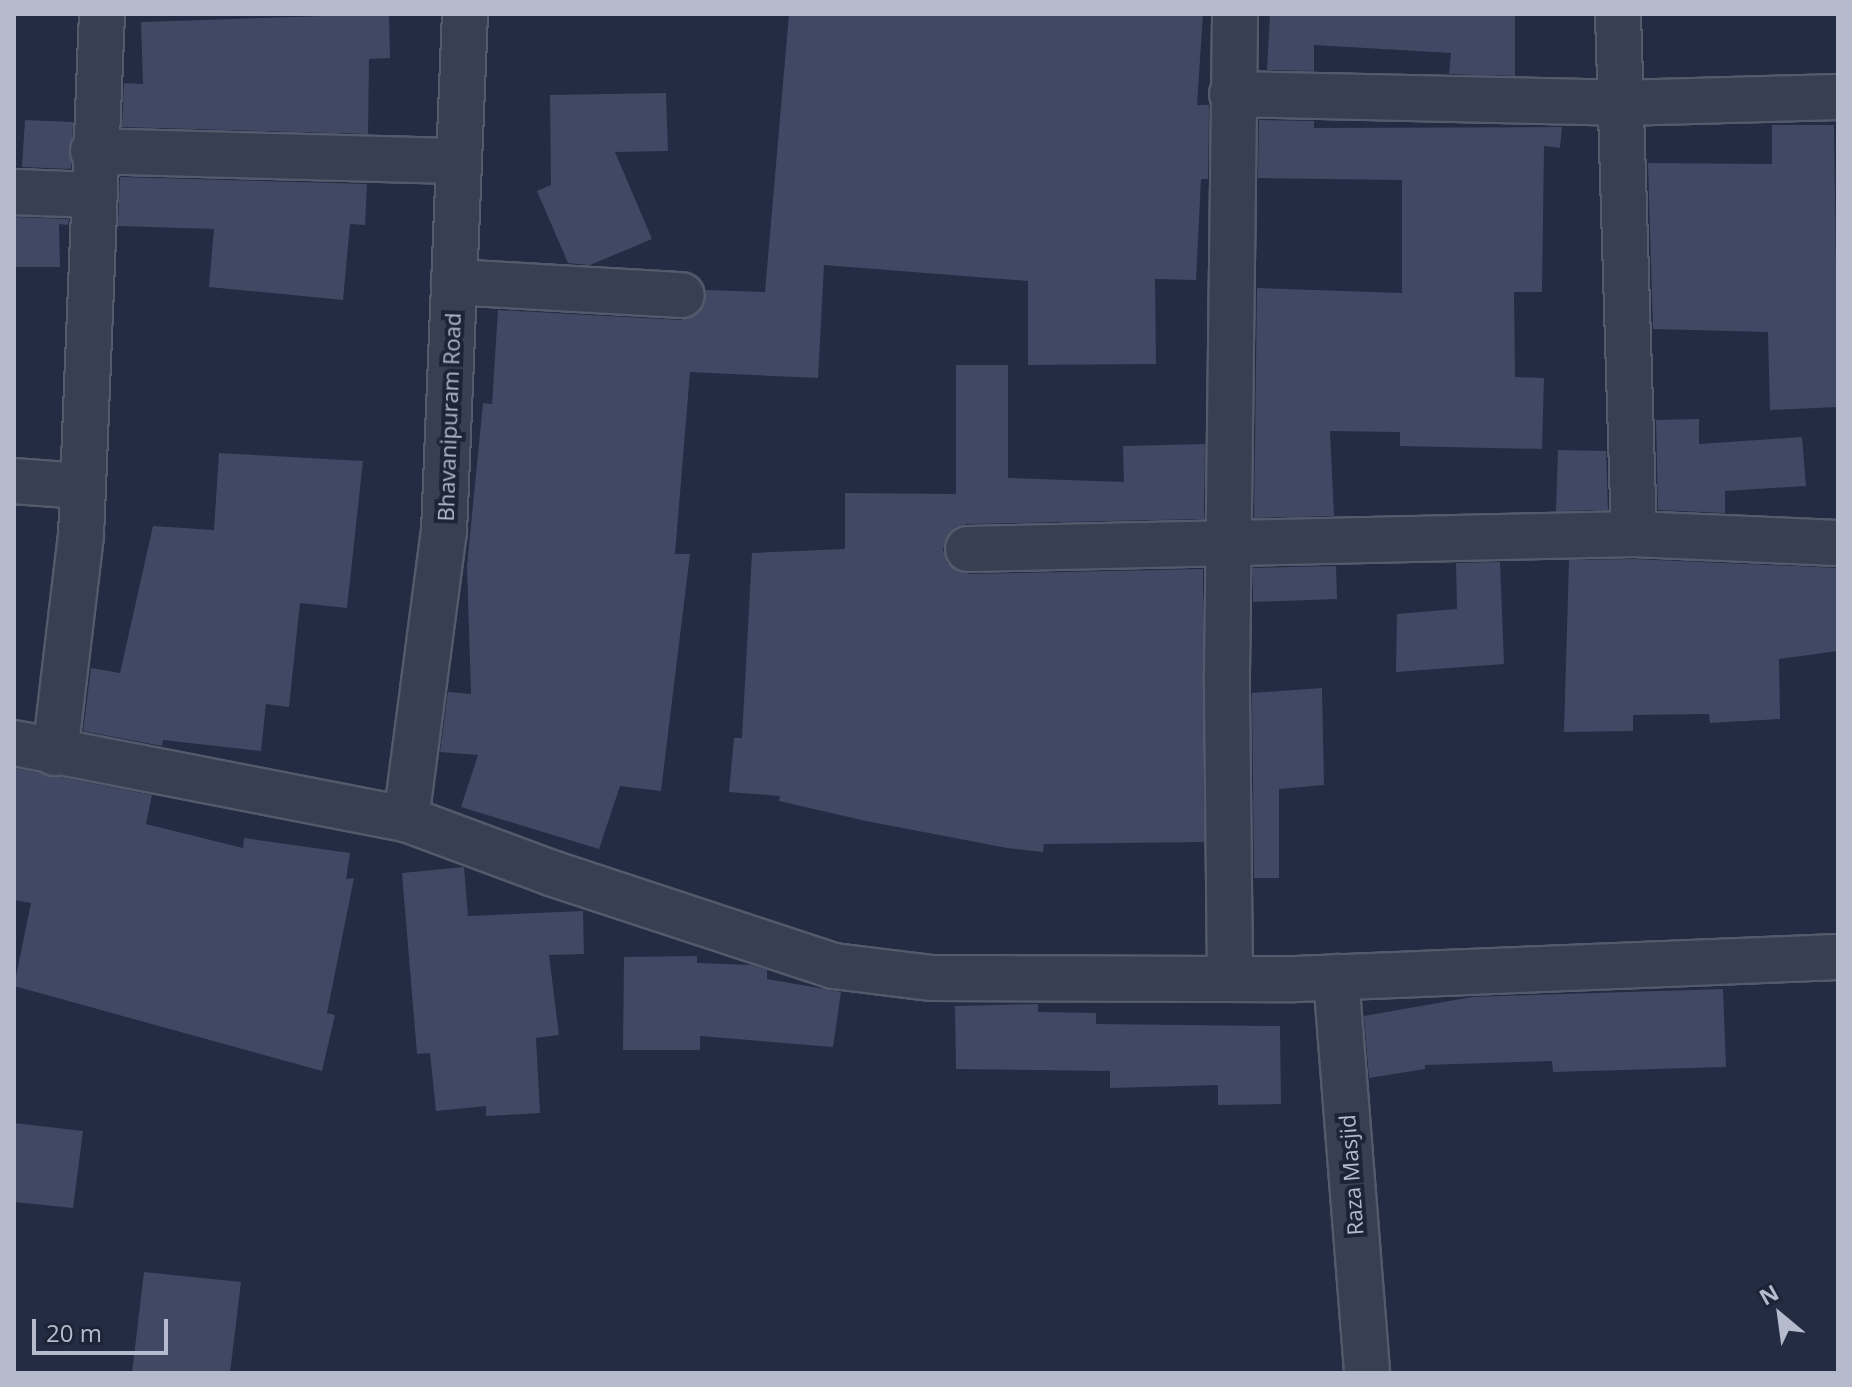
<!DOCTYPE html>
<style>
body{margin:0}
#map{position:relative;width:1852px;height:1387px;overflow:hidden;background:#232c43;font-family:"Open Sans",sans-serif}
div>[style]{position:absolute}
.building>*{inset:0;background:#404863}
.roads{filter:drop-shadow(2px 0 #535a6c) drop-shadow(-2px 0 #535a6c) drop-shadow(0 2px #535a6c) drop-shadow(0 -2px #535a6c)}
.minor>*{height:44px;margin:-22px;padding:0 22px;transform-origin:22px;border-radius:22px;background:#383f52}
span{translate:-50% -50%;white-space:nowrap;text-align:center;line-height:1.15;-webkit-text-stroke:8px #1d2437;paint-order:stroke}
.street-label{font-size:22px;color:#b5bacc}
.frame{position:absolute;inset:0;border:16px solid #b5bacc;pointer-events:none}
.north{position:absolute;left:1740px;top:1275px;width:80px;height:80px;-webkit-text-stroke:6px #1d2437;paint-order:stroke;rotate:331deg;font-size:22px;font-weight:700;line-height:32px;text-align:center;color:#b5bacc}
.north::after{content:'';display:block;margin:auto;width:28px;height:36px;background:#b5bacc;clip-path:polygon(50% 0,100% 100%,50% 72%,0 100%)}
.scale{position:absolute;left:32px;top:1319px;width:136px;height:36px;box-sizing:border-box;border:4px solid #b5bacc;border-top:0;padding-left:10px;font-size:24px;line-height:28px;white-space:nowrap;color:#b5bacc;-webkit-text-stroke:6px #1d2437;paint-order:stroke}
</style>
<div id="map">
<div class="building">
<div style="clip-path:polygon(389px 14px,390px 58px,369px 59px,368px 134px,122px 127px,124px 83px,143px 84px,141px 22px)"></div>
<div style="clip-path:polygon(789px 14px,1203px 14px,1197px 105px,1209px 105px,1208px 179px,1201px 179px,1196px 280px,1155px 279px,1156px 364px,1028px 365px,1028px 281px,824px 265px,818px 378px,690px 372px,675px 554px,690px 554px,661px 791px,620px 786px,599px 849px,461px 807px,478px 755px,440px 752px,448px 692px,471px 694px,467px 566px,483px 403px,492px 404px,498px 310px,681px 320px,702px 309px,706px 290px,765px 292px)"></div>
<div style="clip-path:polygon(1270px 14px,1515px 14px,1515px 76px,1449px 74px,1451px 53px,1314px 45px,1314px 71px,1267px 70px)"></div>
<div style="clip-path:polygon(666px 93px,668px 151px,615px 152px,652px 239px,590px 265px,568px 263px,537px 191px,551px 185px,550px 95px)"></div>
<div style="clip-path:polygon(25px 120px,73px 122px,71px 169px,22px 167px)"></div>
<div style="clip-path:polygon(1259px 120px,1314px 121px,1314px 128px,1562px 127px,1560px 148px,1544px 146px,1542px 292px,1514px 292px,1515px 377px,1544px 378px,1542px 449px,1400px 446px,1400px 432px,1330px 431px,1334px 516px,1254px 518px,1257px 288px,1402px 293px,1402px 180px,1258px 178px)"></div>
<div style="clip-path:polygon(1772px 125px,1834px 125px,1838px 407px,1770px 410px,1768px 332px,1653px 329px,1648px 163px,1772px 164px)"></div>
<div style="clip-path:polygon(120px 177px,367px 184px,365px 225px,350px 224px,343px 300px,209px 287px,214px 229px,118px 226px)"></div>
<div style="clip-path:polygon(14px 217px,69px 219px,68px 225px,59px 224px,60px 267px,14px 267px)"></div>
<div style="clip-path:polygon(956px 365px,1008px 365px,1008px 478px,1124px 482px,1123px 446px,1205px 444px,1204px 519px,967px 524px,954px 528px,943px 549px,947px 563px,969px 574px,1203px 569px,1204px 842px,1044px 844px,1043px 852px,1007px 848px,866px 821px,779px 801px,780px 796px,729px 792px,734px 738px,742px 738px,752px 553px,845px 549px,845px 493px,956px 494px)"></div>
<div style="clip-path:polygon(1699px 419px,1699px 444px,1802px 437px,1806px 486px,1725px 491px,1725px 513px,1658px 510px,1656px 420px)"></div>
<div style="clip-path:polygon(1558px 450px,1606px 451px,1608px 510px,1556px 511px)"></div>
<div style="clip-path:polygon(219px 453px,363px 461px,347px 608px,300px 603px,289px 707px,266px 704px,261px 751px,163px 740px,162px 746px,83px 731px,91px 668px,120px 673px,153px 526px,214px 530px)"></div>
<div style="clip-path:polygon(1634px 559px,1838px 568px,1838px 651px,1779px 659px,1780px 719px,1710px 723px,1709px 714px,1633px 715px,1633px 731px,1564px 732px,1569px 560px)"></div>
<div style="clip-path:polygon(1500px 562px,1504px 664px,1396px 672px,1397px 614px,1457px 609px,1456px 563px)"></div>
<div style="clip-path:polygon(1336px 566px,1337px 599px,1253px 602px,1253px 568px)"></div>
<div style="clip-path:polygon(1322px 688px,1324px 785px,1279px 789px,1279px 878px,1254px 878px,1252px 693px)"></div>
<div style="clip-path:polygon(14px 768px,152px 795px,146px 824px,243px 848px,244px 838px,350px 853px,346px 879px,354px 878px,327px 1013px,335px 1015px,322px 1071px,14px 986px,31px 903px,14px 900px)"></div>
<div style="clip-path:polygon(464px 867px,468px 916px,583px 911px,584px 954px,549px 955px,559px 1035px,536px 1038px,540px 1113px,486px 1116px,486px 1106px,436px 1111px,430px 1053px,417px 1054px,402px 873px)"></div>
<div style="clip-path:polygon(697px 956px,697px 963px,751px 965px,767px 970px,767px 979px,841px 992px,833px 1047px,700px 1036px,700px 1050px,623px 1050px,624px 957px)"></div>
<div style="clip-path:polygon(1723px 989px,1726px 1067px,1553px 1072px,1552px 1061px,1425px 1065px,1425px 1069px,1369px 1078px,1364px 1016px,1472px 997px)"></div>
<div style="clip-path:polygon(1038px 1004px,1038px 1012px,1096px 1013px,1096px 1024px,1280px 1026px,1281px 1104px,1218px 1105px,1218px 1085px,1110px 1088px,1110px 1071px,956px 1069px,955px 1006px)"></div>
<div style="clip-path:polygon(14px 1123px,83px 1131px,73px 1208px,14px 1202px)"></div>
<div style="clip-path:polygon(144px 1272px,241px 1282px,230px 1373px,132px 1373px)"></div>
</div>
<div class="roads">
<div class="minor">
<div style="left:1618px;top:14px;width:520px;rotate:88.24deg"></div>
<div style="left:1232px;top:94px;width:387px;rotate:1.3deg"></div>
<div style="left:1619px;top:103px;width:219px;rotate:-1.6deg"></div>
<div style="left:93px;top:151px;width:366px;rotate:1.6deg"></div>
<div style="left:14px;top:192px;width:77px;rotate:2.2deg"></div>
<div style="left:454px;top:282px;width:228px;rotate:3.3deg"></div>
<div style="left:14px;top:481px;width:68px;rotate:4.2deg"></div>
<div style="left:968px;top:549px;width:666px;rotate:-1.29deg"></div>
<div style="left:1634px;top:534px;width:204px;rotate:2.5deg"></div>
<div style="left:14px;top:743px;width:399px;rotate:11deg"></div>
<div style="left:406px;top:819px;width:155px;rotate:20.4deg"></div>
<div style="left:551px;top:873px;width:298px;rotate:18.2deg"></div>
<div style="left:834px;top:966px;width:99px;rotate:7deg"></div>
<div style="left:932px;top:978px;width:363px;rotate:0.2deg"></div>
<div style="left:1295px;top:979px;width:543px;rotate:-2.32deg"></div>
<div style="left:55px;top:753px;width:219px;rotate:-83.2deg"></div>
<div style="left:81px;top:536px;width:522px;rotate:-87.7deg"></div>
<div style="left:406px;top:819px;width:290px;rotate:-82.5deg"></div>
<div style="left:444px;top:532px;width:518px;rotate:-87.68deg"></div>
<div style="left:1230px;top:977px;width:304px;rotate:-90.6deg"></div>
<div style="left:1227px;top:673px;width:659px;rotate:-89.3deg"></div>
<div style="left:1336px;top:977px;width:397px;rotate:85.5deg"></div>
</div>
</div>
<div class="street-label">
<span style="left:449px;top:417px;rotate:-88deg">Bhavanipuram Road</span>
<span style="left:1351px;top:1175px;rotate:-94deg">Raza Masjid</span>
</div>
<div class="frame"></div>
<div class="north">N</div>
<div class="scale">20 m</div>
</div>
